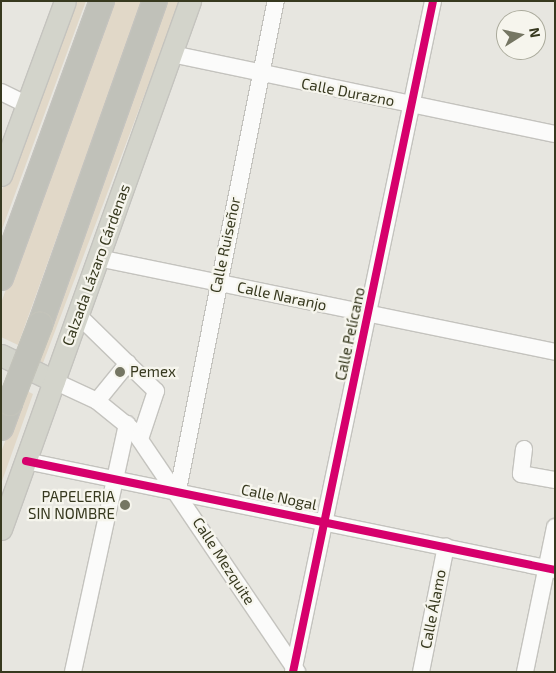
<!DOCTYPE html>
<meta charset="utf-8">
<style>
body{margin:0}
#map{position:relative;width:556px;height:673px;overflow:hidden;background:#e7e6e0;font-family:"Exo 2",sans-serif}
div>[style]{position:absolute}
.green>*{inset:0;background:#e1d8c8}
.roads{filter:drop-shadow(1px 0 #c4c3be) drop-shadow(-1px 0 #c4c3be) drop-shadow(0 1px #c4c3be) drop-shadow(0 -1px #c4c3be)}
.minor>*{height:16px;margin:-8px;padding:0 8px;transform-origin:8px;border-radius:8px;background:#fbfbfa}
.major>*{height:21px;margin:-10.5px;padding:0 10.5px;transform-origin:10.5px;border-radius:10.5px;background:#d3d4cb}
.highway>*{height:24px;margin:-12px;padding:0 12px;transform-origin:12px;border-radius:12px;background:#c0c1b9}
.bridges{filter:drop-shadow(1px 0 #c3c3ba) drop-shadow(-1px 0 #c3c3ba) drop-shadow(0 1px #c3c3ba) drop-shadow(0 -1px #c3c3ba)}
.highway-bridge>*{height:24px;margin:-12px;padding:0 12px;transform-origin:12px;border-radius:12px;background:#c0c1b9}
.cycleway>*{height:8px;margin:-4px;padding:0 4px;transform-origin:4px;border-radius:4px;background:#d6006c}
.dots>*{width:14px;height:14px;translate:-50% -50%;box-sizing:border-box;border:2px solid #f6f5ed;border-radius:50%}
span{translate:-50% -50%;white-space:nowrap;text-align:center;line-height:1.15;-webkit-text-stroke:4.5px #f6f5ed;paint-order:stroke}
.street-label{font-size:15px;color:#37391f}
.poi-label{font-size:15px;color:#37391f}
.left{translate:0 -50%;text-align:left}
.right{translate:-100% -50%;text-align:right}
.frame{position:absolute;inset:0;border:2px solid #37391f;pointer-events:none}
.north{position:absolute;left:496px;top:10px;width:50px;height:50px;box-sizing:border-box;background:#f6f5ed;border:1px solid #aaaa9b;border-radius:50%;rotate:80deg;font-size:14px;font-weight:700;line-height:20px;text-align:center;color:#37391f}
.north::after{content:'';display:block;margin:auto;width:18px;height:22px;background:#757663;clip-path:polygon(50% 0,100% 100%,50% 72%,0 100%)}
</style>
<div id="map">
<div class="green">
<div style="clip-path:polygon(70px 1px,86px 1px,1px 232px,1px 193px)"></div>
<div style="clip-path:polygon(111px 1px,142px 1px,18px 345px,1px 337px,1px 303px)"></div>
<div style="clip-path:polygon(159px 1px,180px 1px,43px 363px,34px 358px)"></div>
<div style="clip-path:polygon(25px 390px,33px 394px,1px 484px,1px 452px)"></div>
</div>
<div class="roads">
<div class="minor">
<div style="left:172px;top:54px;width:391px;rotate:11.8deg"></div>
<div style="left:1px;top:92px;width:28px;rotate:26deg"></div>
<div style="left:98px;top:258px;width:467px;rotate:11.6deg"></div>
<div style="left:78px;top:315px;width:109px;rotate:44.3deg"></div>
<div style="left:156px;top:391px;width:51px;rotate:108.4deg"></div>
<div style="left:54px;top:381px;width:47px;rotate:24.9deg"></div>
<div style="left:97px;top:401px;width:48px;rotate:39deg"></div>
<div style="left:134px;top:431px;width:291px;rotate:55.9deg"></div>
<div style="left:97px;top:401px;width:49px;rotate:-50.8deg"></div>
<div style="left:524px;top:449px;width:25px;rotate:97deg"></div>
<div style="left:521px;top:474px;width:35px;rotate:10deg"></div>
<div style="left:26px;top:461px;width:540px;rotate:11.64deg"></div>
<div style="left:178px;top:490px;width:499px;rotate:-78.7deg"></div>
<div style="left:73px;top:672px;width:254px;rotate:-77.7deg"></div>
<div style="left:293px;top:672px;width:685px;rotate:-78.21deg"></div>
<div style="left:421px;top:672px;width:128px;rotate:-78.8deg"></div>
<div style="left:525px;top:672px;width:148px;rotate:-78.3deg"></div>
</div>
<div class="major">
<div style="left:1px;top:175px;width:185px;rotate:-69.8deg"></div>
<div style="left:1px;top:355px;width:59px;rotate:26.1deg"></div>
<div style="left:1px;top:529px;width:561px;rotate:-70.3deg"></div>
</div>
<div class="highway">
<div style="left:1px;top:278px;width:295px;rotate:-70deg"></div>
<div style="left:40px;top:325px;width:344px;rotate:-70.5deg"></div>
<div style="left:1px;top:428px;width:27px;rotate:-70deg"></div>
</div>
</div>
<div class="bridges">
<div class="highway-bridge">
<div style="left:10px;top:403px;width:84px;rotate:-69deg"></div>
</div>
</div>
<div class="cycleway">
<div style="left:26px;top:461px;width:540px;rotate:11.64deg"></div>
<div style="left:293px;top:672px;width:685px;rotate:-78.21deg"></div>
</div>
<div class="dots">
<div style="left:120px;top:372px;background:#757663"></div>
<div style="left:125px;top:505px;background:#757663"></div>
</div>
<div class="street-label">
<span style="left:348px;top:92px;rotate:11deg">Calle Durazno</span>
<span style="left:225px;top:245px;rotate:-78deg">Calle Ruiseñor</span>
<span style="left:96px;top:265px;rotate:-70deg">Calzada Lázaro Cárdenas</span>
<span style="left:282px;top:296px;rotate:12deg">Calle Naranjo</span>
<span style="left:350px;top:334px;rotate:-78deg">Calle Pelícano</span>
<span style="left:279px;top:497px;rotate:12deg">Calle Nogal</span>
<span style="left:224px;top:561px;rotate:57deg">Calle Mezquite</span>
<span style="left:433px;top:609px;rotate:-79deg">Calle Álamo</span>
</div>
<div class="poi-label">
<span class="left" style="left:130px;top:372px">Pemex</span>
<span class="right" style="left:115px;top:505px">PAPELERIA<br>SIN NOMBRE</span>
</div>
<div class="frame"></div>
<div class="north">N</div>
</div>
